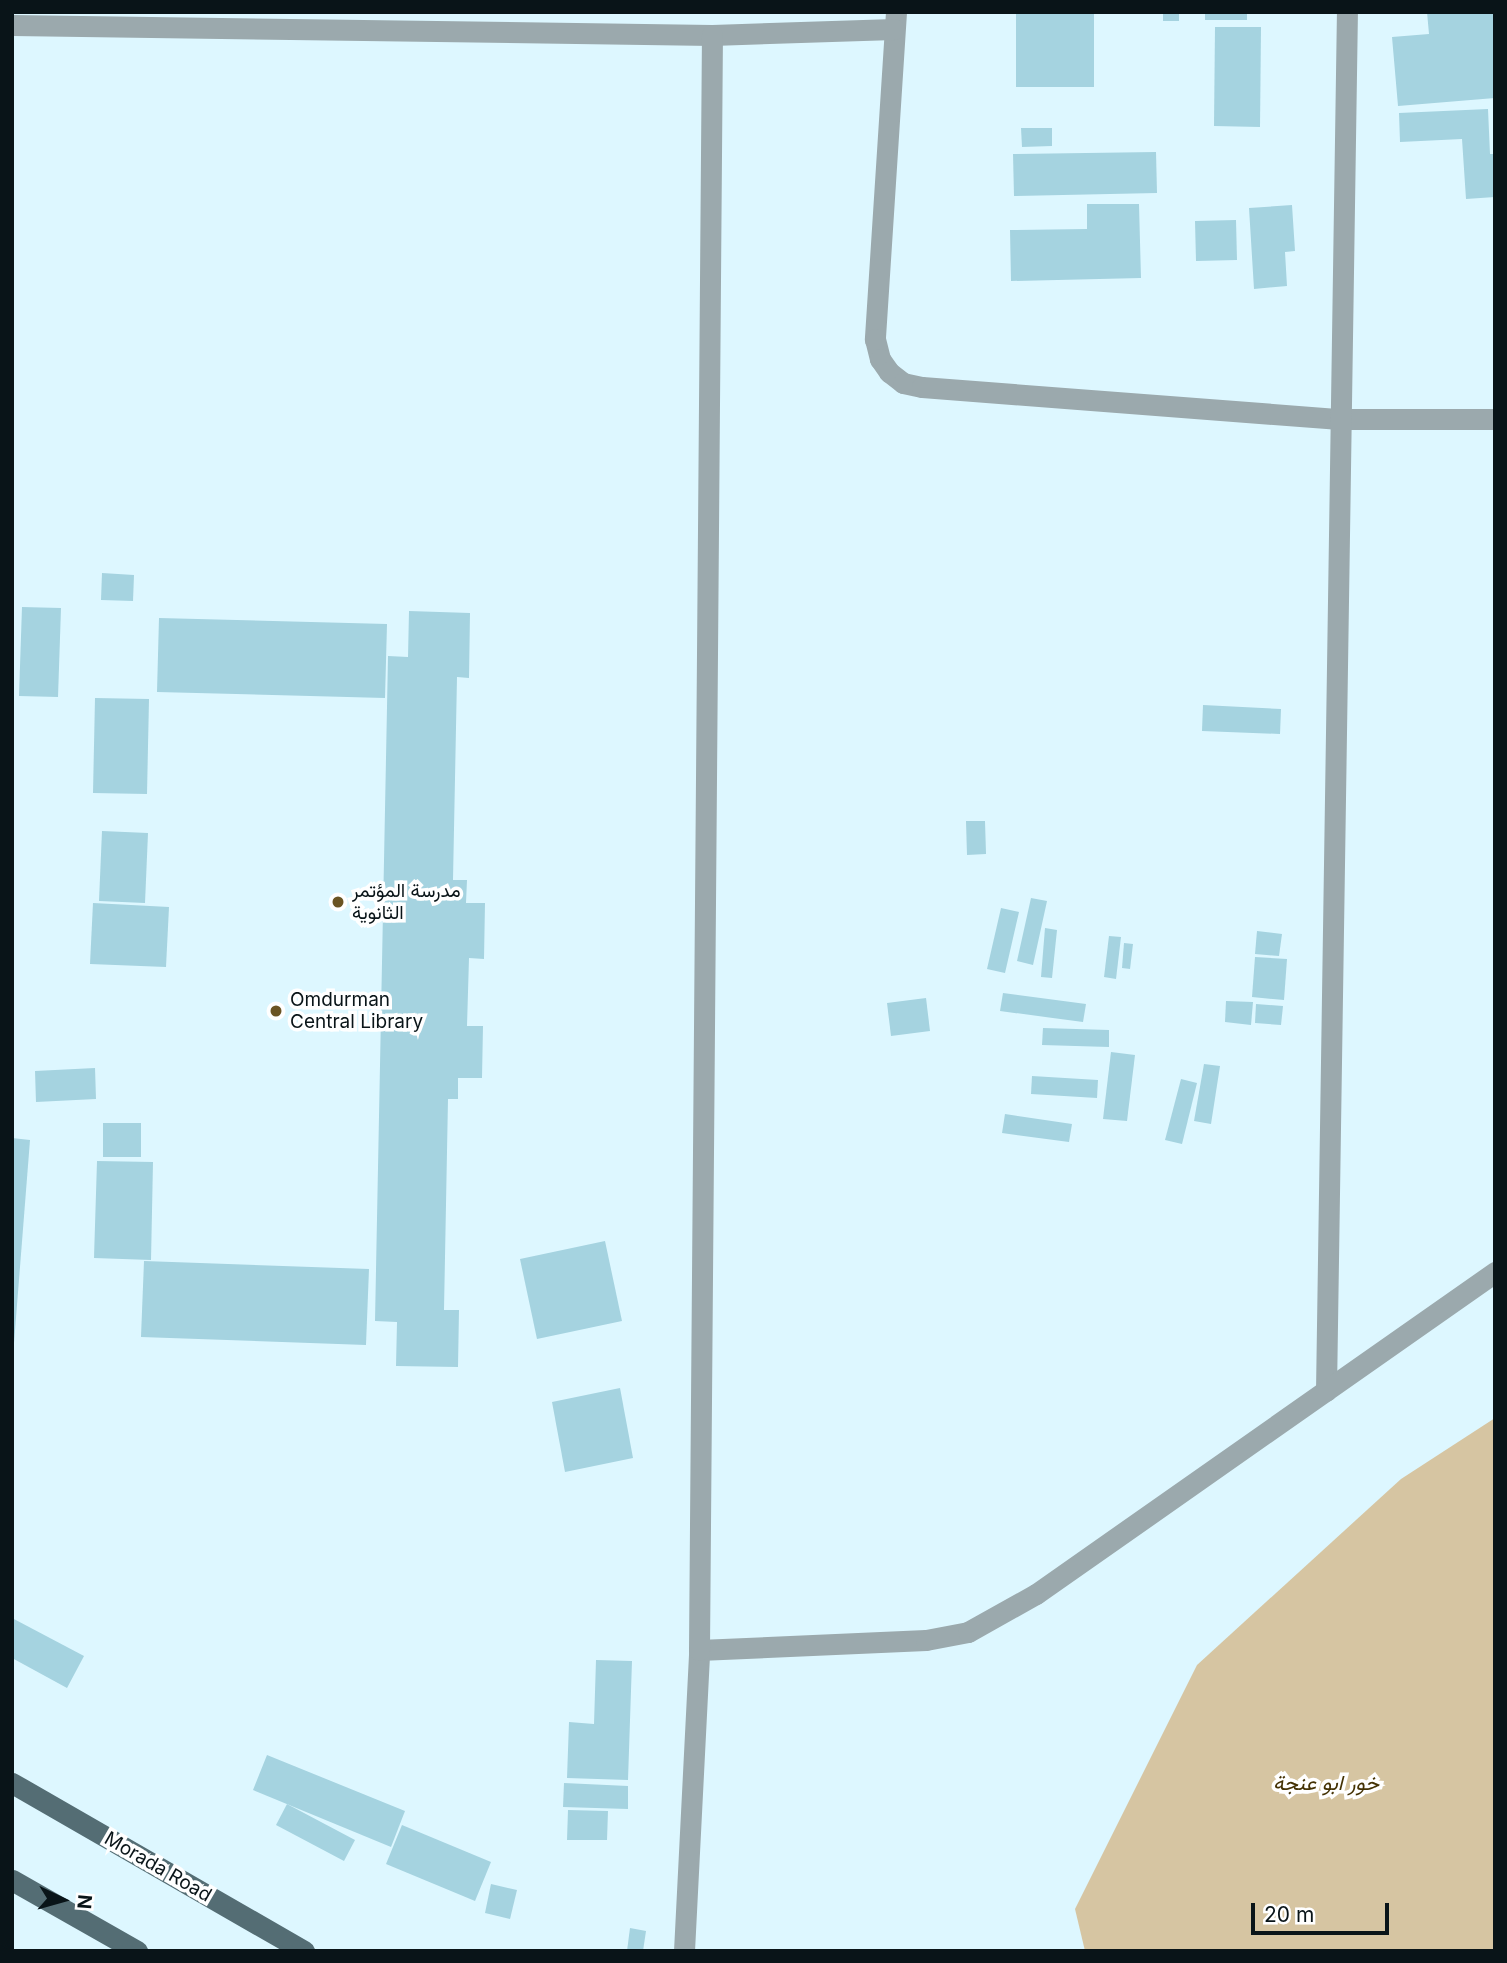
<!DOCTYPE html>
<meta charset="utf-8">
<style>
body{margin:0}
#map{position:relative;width:1507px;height:1963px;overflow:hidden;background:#ddf7ff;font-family:Inter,Vazirmatn,sans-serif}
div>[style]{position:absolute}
.water>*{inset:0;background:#d6c5a2}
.building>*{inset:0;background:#a5d3e0}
.minor>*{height:21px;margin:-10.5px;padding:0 10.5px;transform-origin:10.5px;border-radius:10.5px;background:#9ba9ad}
.primary>*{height:21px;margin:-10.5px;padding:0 10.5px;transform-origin:10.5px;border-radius:10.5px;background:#546d74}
.dots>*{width:19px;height:19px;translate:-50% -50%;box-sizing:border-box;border:4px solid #fff;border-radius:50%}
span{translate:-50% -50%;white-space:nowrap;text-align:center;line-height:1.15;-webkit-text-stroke:7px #fff;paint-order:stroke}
.poi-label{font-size:19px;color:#091418}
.left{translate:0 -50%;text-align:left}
.street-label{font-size:19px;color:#091418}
.water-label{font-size:21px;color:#443204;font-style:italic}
.frame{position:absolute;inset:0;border:14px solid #091418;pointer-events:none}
.north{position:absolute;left:28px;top:1865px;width:70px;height:70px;-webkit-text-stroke:5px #fff;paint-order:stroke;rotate:95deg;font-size:19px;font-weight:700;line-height:28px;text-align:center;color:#091418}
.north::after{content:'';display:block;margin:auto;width:24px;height:32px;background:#091418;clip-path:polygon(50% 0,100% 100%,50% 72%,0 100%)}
.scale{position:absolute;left:1251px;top:1903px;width:138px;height:32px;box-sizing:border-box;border:4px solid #091418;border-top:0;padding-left:9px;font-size:21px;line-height:24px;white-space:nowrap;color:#091418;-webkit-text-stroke:5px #fff;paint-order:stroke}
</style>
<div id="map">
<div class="water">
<div style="clip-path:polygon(1495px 1418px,1495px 1951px,1085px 1951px,1075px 1909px,1197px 1665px,1401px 1479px)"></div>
</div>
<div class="building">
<div style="clip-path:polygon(1016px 12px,1094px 12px,1094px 87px,1016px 87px)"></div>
<div style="clip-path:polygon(1163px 12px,1179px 12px,1179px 21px,1163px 21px)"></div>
<div style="clip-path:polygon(1205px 12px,1247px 12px,1247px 20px,1205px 20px)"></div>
<div style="clip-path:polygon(1427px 12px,1495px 12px,1495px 98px,1398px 106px,1392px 37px,1429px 34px)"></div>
<div style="clip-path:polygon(1215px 27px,1261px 27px,1260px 127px,1214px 126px)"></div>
<div style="clip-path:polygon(1488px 109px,1490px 154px,1495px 154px,1495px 197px,1466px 199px,1462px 139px,1400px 142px,1399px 113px)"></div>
<div style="clip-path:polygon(1021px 128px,1052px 128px,1052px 146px,1022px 147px)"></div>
<div style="clip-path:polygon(1156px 152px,1157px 193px,1014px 196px,1013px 154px)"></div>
<div style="clip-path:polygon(1087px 204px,1139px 204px,1141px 278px,1011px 281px,1010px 230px,1087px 229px)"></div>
<div style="clip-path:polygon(1292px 205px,1295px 251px,1285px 252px,1287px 286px,1254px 289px,1249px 208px)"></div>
<div style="clip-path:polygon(1236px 220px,1237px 260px,1196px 261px,1195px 221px)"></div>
<div style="clip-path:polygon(102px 573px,134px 575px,133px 601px,101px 600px)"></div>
<div style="clip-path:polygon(22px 607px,61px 608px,58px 697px,19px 696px)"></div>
<div style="clip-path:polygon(409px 611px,470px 613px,469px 678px,457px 677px,453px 880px,467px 880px,466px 903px,485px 903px,484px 959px,469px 958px,467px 1026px,483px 1026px,482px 1078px,458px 1078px,458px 1099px,448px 1099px,444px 1310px,459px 1310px,458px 1367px,396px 1366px,397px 1322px,375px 1321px,388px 656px,408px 657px)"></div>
<div style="clip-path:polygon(159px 618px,387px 624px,385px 698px,157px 692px)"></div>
<div style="clip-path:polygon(95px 698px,149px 699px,147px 794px,93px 793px)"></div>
<div style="clip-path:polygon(1203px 705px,1281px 709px,1280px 734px,1202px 731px)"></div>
<div style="clip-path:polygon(966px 821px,985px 821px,986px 854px,967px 855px)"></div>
<div style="clip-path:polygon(102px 831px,148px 833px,145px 903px,99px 901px)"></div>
<div style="clip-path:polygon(1031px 898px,1047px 901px,1033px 965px,1017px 961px)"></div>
<div style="clip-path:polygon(93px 903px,169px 907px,166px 967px,90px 964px)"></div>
<div style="clip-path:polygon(1001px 908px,1019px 912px,1005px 973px,987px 969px)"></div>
<div style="clip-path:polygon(1045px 928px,1057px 930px,1052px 978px,1041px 977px)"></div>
<div style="clip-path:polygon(1257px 931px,1282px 934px,1279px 956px,1255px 954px)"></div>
<div style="clip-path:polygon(1109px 936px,1121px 937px,1116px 979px,1104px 977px)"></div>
<div style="clip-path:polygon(1124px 943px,1133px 944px,1130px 969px,1122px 968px)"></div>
<div style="clip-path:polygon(1255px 957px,1287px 959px,1284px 1000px,1252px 997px)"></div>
<div style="clip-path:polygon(1003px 993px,1086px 1004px,1083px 1022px,1000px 1011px)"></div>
<div style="clip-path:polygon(926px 998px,930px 1031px,891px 1036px,887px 1003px)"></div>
<div style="clip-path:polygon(1226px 1001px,1253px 1002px,1251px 1025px,1225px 1022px)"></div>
<div style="clip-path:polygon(1256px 1004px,1283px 1006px,1281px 1025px,1255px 1023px)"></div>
<div style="clip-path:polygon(1043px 1028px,1109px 1030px,1109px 1047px,1042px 1045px)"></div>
<div style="clip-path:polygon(1111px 1052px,1135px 1055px,1127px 1121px,1103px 1119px)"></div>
<div style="clip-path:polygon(1204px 1064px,1220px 1066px,1211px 1124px,1194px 1121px)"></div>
<div style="clip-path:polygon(95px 1068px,96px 1099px,36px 1102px,35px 1071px)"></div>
<div style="clip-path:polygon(1032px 1076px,1098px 1080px,1097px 1098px,1031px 1094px)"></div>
<div style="clip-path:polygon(1181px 1079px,1197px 1083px,1182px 1144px,1165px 1140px)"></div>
<div style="clip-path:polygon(1005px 1114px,1072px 1124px,1069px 1142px,1002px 1133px)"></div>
<div style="clip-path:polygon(103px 1123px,141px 1123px,141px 1157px,103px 1157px)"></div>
<div style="clip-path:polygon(12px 1138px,30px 1140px,14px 1343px,12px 1343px)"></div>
<div style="clip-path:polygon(97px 1161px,153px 1162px,151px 1260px,94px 1258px)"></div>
<div style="clip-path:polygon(605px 1241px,622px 1321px,537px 1339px,520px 1259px)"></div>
<div style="clip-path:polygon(144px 1261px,369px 1269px,366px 1345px,141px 1337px)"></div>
<div style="clip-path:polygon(620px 1388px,633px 1458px,565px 1472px,552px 1402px)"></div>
<div style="clip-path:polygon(12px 1618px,84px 1656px,67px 1688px,12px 1658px)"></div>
<div style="clip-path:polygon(596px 1660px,632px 1661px,628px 1780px,567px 1778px,569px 1722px,594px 1724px)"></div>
<div style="clip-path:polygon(267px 1755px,405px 1811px,391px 1847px,253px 1790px)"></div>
<div style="clip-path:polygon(564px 1783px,628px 1786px,628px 1809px,563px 1807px)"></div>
<div style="clip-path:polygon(287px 1804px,355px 1840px,344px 1861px,276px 1825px)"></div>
<div style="clip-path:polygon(568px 1810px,608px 1811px,607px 1840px,567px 1840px)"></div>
<div style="clip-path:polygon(402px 1825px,491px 1862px,475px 1901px,386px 1864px)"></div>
<div style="clip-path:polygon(491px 1884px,517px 1890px,510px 1919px,485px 1913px)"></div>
<div style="clip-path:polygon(630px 1928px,646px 1931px,643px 1951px,627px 1951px)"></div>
</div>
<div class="minor">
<div style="left:896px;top:12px;width:328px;rotate:93.7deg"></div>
<div style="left:875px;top:339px;width:21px;rotate:76deg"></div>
<div style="left:880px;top:359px;width:16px;rotate:55deg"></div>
<div style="left:889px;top:372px;width:18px;rotate:38deg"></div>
<div style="left:903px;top:383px;width:19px;rotate:12deg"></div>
<div style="left:922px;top:387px;width:419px;rotate:4.4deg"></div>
<div style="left:1340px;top:419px;width:155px"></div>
<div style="left:12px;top:25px;width:700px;rotate:0.82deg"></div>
<div style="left:712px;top:35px;width:182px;rotate:-1.9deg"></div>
<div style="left:1326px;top:1391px;width:1379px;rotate:-89.13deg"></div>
<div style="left:699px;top:1650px;width:227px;rotate:-2.5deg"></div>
<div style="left:926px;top:1640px;width:43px;rotate:-10.8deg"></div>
<div style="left:968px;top:1632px;width:78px;rotate:-29.2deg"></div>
<div style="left:1036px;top:1594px;width:561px;rotate:-35.05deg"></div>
<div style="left:684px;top:1951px;width:301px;rotate:-87.1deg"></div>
<div style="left:699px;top:1650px;width:1615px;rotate:-89.54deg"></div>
</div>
<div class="primary">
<div style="left:12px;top:1783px;width:337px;rotate:29.9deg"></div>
<div style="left:12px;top:1880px;width:144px;rotate:29.6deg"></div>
</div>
<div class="dots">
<div style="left:338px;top:902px;background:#6a5423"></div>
<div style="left:276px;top:1011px;background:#6a5423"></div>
</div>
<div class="poi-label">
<span class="left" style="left:352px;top:902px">مدرسة المؤتمر<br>الثانوية</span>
<span class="left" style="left:290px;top:1011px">Omdurman<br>Central Library</span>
</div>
<div class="street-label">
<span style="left:158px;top:1867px;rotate:30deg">Morada Road</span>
</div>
<div class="water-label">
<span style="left:1326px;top:1783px">خور ابو عنجة</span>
</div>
<div class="frame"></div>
<div class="north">N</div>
<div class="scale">20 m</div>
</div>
